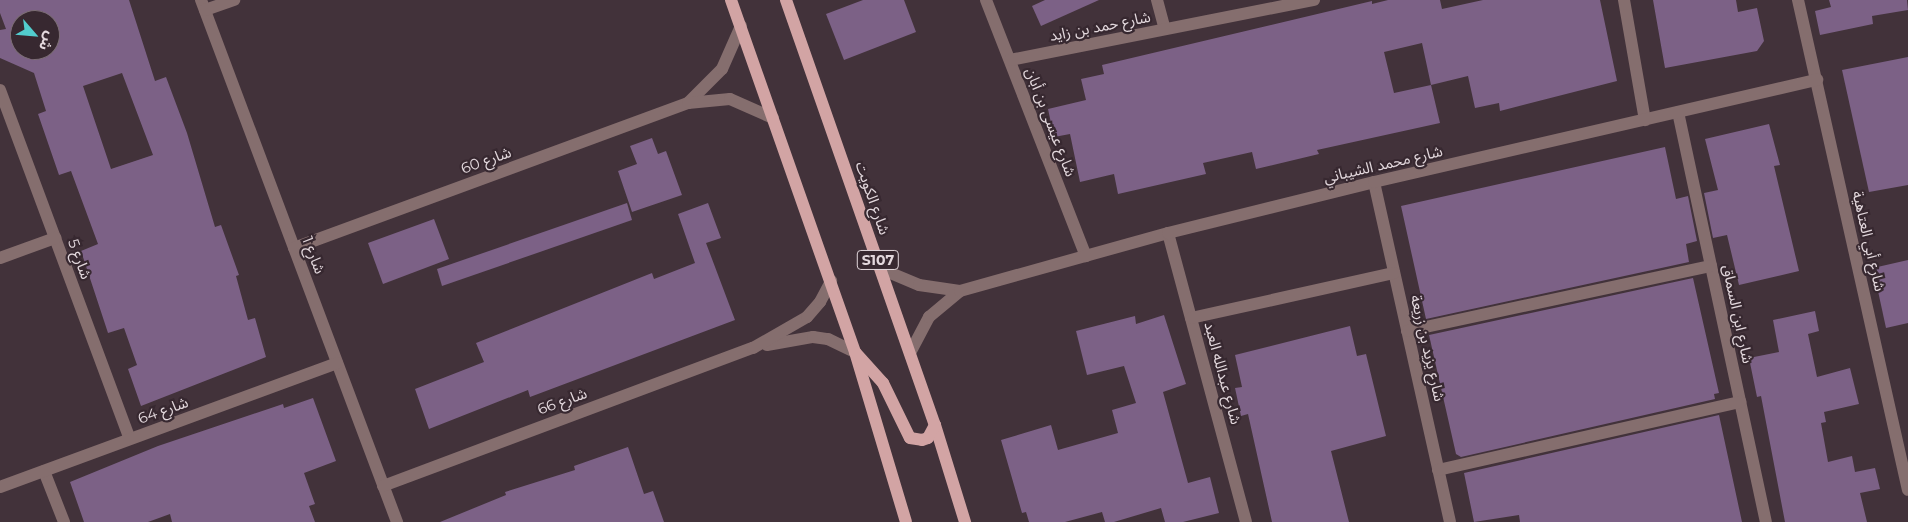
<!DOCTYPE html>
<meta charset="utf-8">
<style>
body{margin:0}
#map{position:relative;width:1908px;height:522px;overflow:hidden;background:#42323a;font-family:Montserrat,"Noto Sans Arabic",sans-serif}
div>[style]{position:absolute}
.building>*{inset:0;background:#7c6186}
.minor>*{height:12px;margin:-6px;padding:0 6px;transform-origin:6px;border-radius:6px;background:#856e6e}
.major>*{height:12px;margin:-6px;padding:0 6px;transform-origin:6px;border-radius:6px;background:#d2a4a4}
span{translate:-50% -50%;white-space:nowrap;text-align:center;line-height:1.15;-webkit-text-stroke:4.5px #372830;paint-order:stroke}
.shield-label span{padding:1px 4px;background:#372830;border:1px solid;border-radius:4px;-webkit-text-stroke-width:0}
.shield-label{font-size:14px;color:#e3d8dd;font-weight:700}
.street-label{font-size:15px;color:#e3d8dd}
.north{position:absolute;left:10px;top:10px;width:50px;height:50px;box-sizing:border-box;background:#372830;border:1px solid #7c6e75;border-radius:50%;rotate:117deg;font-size:14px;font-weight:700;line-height:20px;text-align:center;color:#e3d8dd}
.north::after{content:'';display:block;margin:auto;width:18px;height:22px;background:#52cdce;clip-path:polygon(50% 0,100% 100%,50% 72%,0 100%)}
</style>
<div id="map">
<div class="building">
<div style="clip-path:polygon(evenodd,0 0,129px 0,155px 81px,166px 77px,187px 133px,215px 227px,221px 225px,239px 275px,236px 276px,248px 320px,255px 318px,266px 357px,141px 406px,128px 369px,137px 365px,124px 328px,108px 333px,81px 251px,98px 244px,71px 171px,59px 175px,38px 114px,46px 111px,34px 73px,0 58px,0 30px,6px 29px,0 13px,0 0,20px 20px,50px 20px,50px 50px,20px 50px,20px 20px,0 0,122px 73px,153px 155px,111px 169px,83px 86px,122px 73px)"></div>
<div style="clip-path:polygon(863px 0,904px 0,916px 32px,844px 60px,826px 14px)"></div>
<div style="clip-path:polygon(1045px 0,1099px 0,1041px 26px,1032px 6px)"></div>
<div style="clip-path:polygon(evenodd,1388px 0,1440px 0,1442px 9px,1483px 0,1600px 0,1617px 81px,1500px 111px,1499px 103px,1475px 108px,1468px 76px,1431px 85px,1440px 123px,1317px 150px,1319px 154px,1256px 169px,1252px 152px,1203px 163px,1206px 174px,1118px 194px,1114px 174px,1080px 182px,1070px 134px,1054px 137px,1048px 109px,1086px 100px,1081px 79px,1104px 74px,1102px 65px,1372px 1px,1372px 4px,1388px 0,1422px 43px,1431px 85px,1394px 93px,1384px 52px,1422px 43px)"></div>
<div style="clip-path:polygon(1653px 0,1736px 0,1738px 12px,1757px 8px,1764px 41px,1757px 51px,1665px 68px)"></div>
<div style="clip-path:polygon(1829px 0,1907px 0,1908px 10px,1872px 16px,1873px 24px,1820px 35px,1815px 11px,1831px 7px)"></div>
<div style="clip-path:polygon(1908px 57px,1908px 185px,1869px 192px,1842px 70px)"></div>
<div style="clip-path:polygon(1769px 124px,1780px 165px,1774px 166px,1799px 271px,1739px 285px,1727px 235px,1713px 238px,1704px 193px,1718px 190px,1705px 139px)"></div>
<div style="clip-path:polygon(652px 138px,658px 154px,666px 151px,682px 195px,632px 212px,618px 171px,637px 164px,630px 146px)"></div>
<div style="clip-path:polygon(1665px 147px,1676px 199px,1688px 196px,1697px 241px,1686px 244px,1689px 262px,1426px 319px,1401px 206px)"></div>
<div style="clip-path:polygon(627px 203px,632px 220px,442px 286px,437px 269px)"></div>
<div style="clip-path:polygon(708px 203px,721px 238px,706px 243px,735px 320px,530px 397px,528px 390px,429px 429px,415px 389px,484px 362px,476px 343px,652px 273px,654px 279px,695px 263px,678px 214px)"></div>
<div style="clip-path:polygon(434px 219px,449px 259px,383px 284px,368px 243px)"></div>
<div style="clip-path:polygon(1908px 260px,1908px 323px,1886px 328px,1873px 268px)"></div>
<div style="clip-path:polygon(1693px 278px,1719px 393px,1714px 394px,1715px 399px,1461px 457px,1456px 454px,1429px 335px)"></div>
<div style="clip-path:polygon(1815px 311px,1819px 331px,1808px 334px,1817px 377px,1850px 368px,1859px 404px,1824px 412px,1826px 422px,1821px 423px,1828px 462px,1852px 456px,1855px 472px,1875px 468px,1880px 489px,1860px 493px,1867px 522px,1785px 522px,1761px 396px,1757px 397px,1749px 358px,1779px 352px,1773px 320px)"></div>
<div style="clip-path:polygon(1164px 315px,1186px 384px,1163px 392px,1188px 483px,1210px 477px,1219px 513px,1183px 522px,1165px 522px,1161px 508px,1114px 522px,1105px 522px,1102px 512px,1065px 522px,1029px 522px,1026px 512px,1022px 513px,1001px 440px,1051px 425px,1058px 450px,1118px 433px,1112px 410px,1136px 403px,1124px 366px,1087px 375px,1076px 331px,1135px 316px,1136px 324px)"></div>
<div style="clip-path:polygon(1350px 326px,1357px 356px,1366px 354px,1386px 436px,1331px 451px,1349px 522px,1272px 522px,1248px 414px,1241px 416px,1235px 388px,1242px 387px,1235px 355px)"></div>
<div style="clip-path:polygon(313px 398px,336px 461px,304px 473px,315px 504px,309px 506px,315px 522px,172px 522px,170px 514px,148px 522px,84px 522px,70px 482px,158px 446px,283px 404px,284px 408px)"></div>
<div style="clip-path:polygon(1719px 415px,1742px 522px,1520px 522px,1519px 515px,1474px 522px,1464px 473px)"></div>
<div style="clip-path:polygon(628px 447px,644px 494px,653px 491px,664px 522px,440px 522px,506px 495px,505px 492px,575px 470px,574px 466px)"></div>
</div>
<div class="minor">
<div style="left:201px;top:0;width:558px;rotate:69.42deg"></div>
<div style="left:986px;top:0;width:275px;rotate:68.7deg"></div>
<div style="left:1157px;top:0;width:30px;rotate:75deg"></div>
<div style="left:1624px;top:0;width:122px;rotate:80.1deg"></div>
<div style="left:1798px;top:0;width:502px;rotate:77.35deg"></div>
<div style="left:205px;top:10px;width:31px;rotate:-19deg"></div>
<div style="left:1010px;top:60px;width:310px;rotate:-11.2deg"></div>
<div style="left:0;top:90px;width:372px;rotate:69.6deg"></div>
<div style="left:688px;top:103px;width:48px;rotate:-45deg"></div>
<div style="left:722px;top:69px;width:47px;rotate:-66.2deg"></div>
<div style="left:1678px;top:112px;width:419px;rotate:77.9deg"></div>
<div style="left:1374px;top:182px;width:348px;rotate:77.4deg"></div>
<div style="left:1168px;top:233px;width:299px;rotate:74.9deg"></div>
<div style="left:294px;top:248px;width:420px;rotate:-20.2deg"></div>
<div style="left:688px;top:103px;width:42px;rotate:-5.4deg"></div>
<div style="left:730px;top:99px;width:47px;rotate:23.8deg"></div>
<div style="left:0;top:258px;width:59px;rotate:-20deg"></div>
<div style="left:881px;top:269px;width:41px;rotate:22.8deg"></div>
<div style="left:919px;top:285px;width:41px;rotate:8.3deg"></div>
<div style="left:1191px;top:318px;width:208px;rotate:-12.5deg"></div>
<div style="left:1407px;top:331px;width:311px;rotate:-12.1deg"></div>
<div style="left:767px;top:345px;width:47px;rotate:-9.9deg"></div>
<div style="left:813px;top:337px;width:15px;rotate:8deg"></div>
<div style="left:828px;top:339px;width:30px;rotate:26deg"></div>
<div style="left:910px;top:353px;width:41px;rotate:-62.2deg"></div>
<div style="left:929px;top:317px;width:40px;rotate:-40deg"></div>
<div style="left:960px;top:291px;width:216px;rotate:-15.6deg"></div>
<div style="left:1168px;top:233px;width:212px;rotate:-13.9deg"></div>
<div style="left:1374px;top:182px;width:455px;rotate:-13deg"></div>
<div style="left:1438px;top:470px;width:310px;rotate:-12.7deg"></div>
<div style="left:44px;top:471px;width:55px;rotate:68.6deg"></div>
<div style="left:383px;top:486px;width:395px;rotate:-20.5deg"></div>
<div style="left:753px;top:348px;width:62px;rotate:-29.9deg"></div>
<div style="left:807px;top:317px;width:20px;rotate:-49deg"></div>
<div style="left:820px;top:302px;width:24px;rotate:-62deg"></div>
<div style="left:0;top:487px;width:359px;rotate:-20.2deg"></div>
</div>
<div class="major">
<div style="left:731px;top:0;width:373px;rotate:70.6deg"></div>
<div style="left:855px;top:352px;width:177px;rotate:73.3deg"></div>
<div style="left:786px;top:0;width:450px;rotate:70.7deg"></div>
<div style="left:935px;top:425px;width:102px;rotate:72.8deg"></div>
<div style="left:855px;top:352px;width:42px;rotate:47.9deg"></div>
<div style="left:883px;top:383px;width:61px;rotate:63.9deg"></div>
<div style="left:910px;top:438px;width:12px;rotate:9deg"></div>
<div style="left:922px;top:440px;width:6px;rotate:-18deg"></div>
<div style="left:928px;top:438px;width:15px;rotate:-62deg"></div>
</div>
<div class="shield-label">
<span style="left:878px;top:260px">S107</span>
</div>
<div class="street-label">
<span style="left:1100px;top:26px;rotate:-11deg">شارع حمد بن زايد</span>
<span style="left:1051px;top:122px;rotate:69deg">شارع عيسى بن أبان</span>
<span style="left:486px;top:160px;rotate:-20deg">شارع 60</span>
<span style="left:1383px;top:164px;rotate:-13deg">شارع محمد الشيباني</span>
<span style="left:873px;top:198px;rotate:71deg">شارع الكويت</span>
<span style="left:1869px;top:241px;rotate:77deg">شارع أبي العتاهية</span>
<span style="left:314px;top:255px;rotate:69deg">شارع 1</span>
<span style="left:80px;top:259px;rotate:70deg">شارع 5</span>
<span style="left:1738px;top:314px;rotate:78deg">شارع ابن السماق</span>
<span style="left:1428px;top:348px;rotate:77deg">شارع يزيد بن زريعة</span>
<span style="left:1223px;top:373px;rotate:75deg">شارع عبدالله العبد</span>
<span style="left:562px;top:401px;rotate:-20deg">شارع 66</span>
<span style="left:163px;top:410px;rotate:-20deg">شارع 64</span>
</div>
<div class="north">ش</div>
</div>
